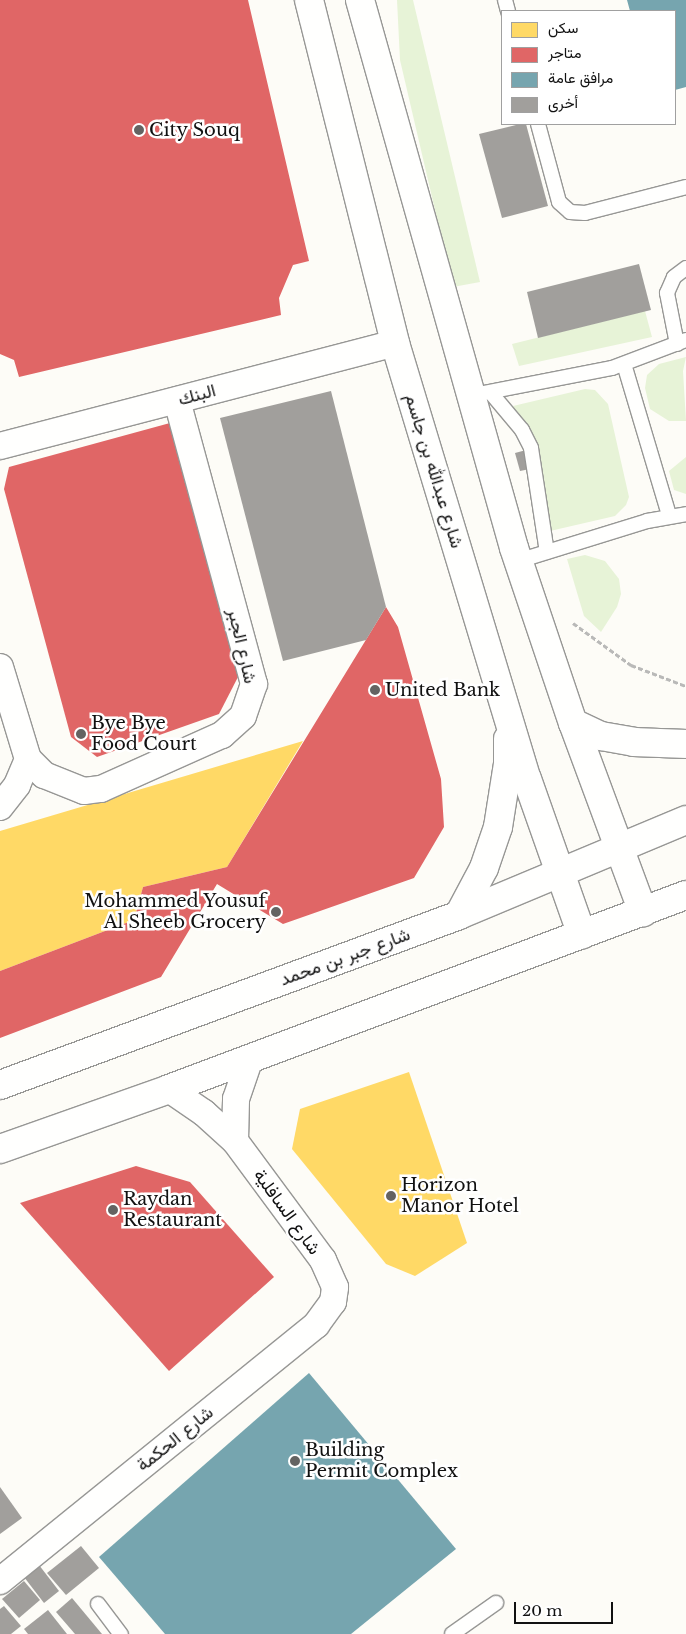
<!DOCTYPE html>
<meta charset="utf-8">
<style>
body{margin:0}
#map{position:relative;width:686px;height:1634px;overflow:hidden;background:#fdfcf7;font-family:"Libre Baskerville",Vazirmatn,serif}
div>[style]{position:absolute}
.green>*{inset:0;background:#e7f3d7}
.homes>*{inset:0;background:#ffd966}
.shops>*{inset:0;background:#e06666}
.public>*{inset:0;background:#76a5af}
.building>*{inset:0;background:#a19f9c}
.path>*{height:3px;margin-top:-1.5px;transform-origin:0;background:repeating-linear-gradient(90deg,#b9b9b8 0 5px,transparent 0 7.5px)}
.roads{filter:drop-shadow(1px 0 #979795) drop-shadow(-1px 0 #979795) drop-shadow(0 1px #979795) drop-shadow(0 -1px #979795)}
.service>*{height:14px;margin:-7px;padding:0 7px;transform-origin:7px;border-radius:7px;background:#fffffe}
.minor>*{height:26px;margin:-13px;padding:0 13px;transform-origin:13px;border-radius:13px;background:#fffffe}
.tertiary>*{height:28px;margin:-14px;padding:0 14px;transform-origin:14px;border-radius:14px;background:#fffffe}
.dots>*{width:14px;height:14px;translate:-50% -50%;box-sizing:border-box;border:2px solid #fff;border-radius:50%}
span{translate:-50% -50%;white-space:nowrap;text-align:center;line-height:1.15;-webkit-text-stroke:5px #fff;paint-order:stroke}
.poi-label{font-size:18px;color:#111}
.left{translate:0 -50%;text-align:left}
.right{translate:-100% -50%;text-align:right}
.street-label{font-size:18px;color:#111}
.legend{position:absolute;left:501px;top:10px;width:175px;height:115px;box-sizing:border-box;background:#fff;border:1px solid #a0a0a0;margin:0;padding:6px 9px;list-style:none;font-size:15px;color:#111}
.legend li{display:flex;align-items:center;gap:10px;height:25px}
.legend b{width:25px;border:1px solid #a0a0a0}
.scale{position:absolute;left:514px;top:1602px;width:99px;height:22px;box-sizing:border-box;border:2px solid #111;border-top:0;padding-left:6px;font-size:15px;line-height:18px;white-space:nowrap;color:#111;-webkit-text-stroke:4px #fff;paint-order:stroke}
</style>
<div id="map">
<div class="green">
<div style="clip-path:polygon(397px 0,413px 0,480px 282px,453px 287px,400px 60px)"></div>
<div style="clip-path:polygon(645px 311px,652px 337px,519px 366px,512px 344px)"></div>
<div style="clip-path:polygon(686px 357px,683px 371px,686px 421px,669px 421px,650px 409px,645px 388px,647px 375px,659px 364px)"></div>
<div style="clip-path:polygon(585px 389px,595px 390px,608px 404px,629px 497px,626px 505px,615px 516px,550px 531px,527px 431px,513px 406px)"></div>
<div style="clip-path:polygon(686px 457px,686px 494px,674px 490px,669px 471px)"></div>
<div style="clip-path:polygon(585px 555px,605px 561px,619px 579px,621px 594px,617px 607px,601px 632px,584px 616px,567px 559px)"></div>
</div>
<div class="homes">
<div style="clip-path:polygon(303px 741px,227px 867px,143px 887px,134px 920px,0 971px,0 831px)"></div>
<div style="clip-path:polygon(409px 1072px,467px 1243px,415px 1276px,386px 1264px,292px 1149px,300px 1109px)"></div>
</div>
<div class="shops">
<div style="clip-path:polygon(0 0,248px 0,309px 261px,293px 265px,279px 298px,281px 315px,19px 377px,14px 360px,0 354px)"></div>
<div style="clip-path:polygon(170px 423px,238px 677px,219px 714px,97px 757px,71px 737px,4px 489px,9px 467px)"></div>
<div style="clip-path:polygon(386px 607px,398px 627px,441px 779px,444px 827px,414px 878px,283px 924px,217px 884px,161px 977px,0 1038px,0 971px,134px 920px,143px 887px,227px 867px)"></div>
<div style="clip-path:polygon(136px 1166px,190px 1182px,274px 1277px,169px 1371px,20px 1203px)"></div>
</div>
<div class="public">
<div style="clip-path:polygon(627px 0,686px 0,686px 87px,675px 90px,675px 11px,630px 11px)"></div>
<div style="clip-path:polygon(309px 1373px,456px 1549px,351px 1634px,165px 1634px,99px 1557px)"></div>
</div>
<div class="building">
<div style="clip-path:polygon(520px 124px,526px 124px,548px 206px,502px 218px,479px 134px)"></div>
<div style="clip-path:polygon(639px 264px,651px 310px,538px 338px,527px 292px)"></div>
<div style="clip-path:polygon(331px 391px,386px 607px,366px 640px,283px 661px,220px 418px)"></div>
<div style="clip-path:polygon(530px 449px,535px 468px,520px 471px,515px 453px)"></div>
<div style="clip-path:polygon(0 1487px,22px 1518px,0 1534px)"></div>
<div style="clip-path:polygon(81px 1546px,99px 1568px,66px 1595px,47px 1573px)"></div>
<div style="clip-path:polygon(39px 1565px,59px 1591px,44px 1603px,24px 1577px)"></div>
<div style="clip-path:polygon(24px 1581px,40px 1600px,19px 1618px,2px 1599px)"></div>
<div style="clip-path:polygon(72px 1598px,102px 1634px,75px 1634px,56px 1612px)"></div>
<div style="clip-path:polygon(4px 1606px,21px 1626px,11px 1634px,0 1634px,0 1609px)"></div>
<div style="clip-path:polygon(48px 1610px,67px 1634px,28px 1634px,24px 1629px)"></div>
</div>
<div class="path">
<div style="left:573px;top:623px;width:72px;rotate:35.9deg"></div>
<div style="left:631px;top:665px;width:59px;rotate:20.9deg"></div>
</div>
<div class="roads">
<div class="service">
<div style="left:505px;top:0;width:11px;rotate:75deg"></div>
<div style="left:538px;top:124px;width:81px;rotate:74.9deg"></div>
<div style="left:559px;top:202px;width:15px;rotate:42deg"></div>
<div style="left:570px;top:212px;width:15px;rotate:4deg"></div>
<div style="left:585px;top:213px;width:104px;rotate:-14.4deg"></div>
<div style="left:677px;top:344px;width:52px;rotate:-101.1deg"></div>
<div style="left:667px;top:293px;width:17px;rotate:-66deg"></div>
<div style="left:674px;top:277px;width:15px;rotate:-37deg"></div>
<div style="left:624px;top:364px;width:158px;rotate:73.4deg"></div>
<div style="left:491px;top:393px;width:48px;rotate:50deg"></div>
<div style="left:522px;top:430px;width:20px;rotate:63deg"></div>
<div style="left:531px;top:448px;width:105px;rotate:81.3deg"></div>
<div style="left:473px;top:395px;width:142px;rotate:-11deg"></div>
<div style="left:612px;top:368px;width:79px;rotate:-20.7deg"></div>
<div style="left:518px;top:561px;width:135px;rotate:-17.2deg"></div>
<div style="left:647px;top:521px;width:40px;rotate:-10deg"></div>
<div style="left:98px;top:1604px;width:38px;rotate:53deg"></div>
<div style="left:452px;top:1634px;width:54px;rotate:-35.2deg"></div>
</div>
<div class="minor">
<div style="left:0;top:446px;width:408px;rotate:-14.6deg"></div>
<div style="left:0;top:667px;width:96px;rotate:73.1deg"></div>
<div style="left:28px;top:759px;width:23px;rotate:45deg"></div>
<div style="left:44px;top:775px;width:43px;rotate:21.8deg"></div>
<div style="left:84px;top:791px;width:17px;rotate:-7deg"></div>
<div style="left:101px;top:789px;width:133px;rotate:-24.1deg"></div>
<div style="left:222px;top:735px;width:28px;rotate:-42deg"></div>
<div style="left:243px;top:716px;width:34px;rotate:-71deg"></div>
<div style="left:254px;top:684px;width:294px;rotate:-105.2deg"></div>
<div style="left:0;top:807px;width:28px;rotate:-52deg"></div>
<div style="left:17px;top:785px;width:28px;rotate:-67deg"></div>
<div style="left:235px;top:1141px;width:42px;rotate:-88.6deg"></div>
<div style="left:236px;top:1099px;width:43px;rotate:-71.1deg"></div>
<div style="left:0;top:1581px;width:407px;rotate:-39deg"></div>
<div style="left:316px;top:1325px;width:29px;rotate:-54deg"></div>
<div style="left:333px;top:1302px;width:15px;rotate:-82deg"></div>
<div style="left:335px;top:1287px;width:30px;rotate:-114deg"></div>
<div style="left:323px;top:1260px;width:148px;rotate:-126.5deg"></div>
<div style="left:235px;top:1141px;width:42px;rotate:-137.9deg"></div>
<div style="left:204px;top:1113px;width:42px;rotate:-145.6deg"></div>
</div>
<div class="tertiary">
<div style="left:309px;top:0;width:354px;rotate:75.9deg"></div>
<div style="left:395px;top:343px;width:456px;rotate:73.2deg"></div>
<div style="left:527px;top:779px;width:165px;rotate:70.6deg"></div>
<div style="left:360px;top:0;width:569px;rotate:74.3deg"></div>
<div style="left:514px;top:548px;width:185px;rotate:71.4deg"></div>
<div style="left:573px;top:723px;width:202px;rotate:69.7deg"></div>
<div style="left:573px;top:723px;width:31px;rotate:25deg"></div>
<div style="left:601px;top:736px;width:34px;rotate:10deg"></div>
<div style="left:634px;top:742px;width:52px;rotate:2.2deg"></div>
<div style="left:459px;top:915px;width:53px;rotate:-62deg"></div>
<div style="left:484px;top:868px;width:43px;rotate:-71.1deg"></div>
<div style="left:498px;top:827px;width:64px;rotate:-81deg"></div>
<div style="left:508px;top:764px;width:25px;rotate:-90deg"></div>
<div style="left:0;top:1085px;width:489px;rotate:-20.3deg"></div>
<div style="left:459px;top:915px;width:246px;rotate:-22.7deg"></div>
<div style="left:0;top:1149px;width:179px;rotate:-19.5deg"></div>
<div style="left:169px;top:1089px;width:552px;rotate:-20.57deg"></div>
</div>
</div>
<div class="dots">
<div style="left:139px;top:130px;background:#646362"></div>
<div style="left:375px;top:690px;background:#646362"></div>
<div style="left:81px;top:734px;background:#646362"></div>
<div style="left:276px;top:912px;background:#646362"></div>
<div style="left:391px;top:1196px;background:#646362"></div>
<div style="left:113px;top:1210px;background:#646362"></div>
<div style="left:295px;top:1461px;background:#646362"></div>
</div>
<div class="poi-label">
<span class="left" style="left:149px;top:130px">City Souq</span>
<span class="left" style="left:385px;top:690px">United Bank</span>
<span class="left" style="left:91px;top:734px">Bye Bye<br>Food Court</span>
<span class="right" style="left:266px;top:912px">Mohammed Yousuf<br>Al Sheeb Grocery</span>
<span class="left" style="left:401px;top:1196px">Horizon<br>Manor Hotel</span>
<span class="left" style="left:123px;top:1210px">Raydan<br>Restaurant</span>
<span class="left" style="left:305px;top:1461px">Building<br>Permit Complex</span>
</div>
<div class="street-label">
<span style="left:197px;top:395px;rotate:-15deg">البنك</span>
<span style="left:434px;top:471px;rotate:73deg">شارع عبدالله بن جاسم</span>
<span style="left:242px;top:646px;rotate:77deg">شارع الجبر</span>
<span style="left:345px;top:957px;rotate:-20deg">شارع جبر بن محمد</span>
<span style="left:287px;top:1212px;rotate:54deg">شارع السافلية</span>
<span style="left:175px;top:1439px;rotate:-39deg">شارع الحكمة</span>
</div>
<ul class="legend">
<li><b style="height:14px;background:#ffd966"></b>سكن</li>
<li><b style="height:14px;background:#e06666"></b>متاجر</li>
<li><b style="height:14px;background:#76a5af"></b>مرافق عامة</li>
<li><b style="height:14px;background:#a19f9c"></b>أخرى</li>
</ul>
<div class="scale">20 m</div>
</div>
